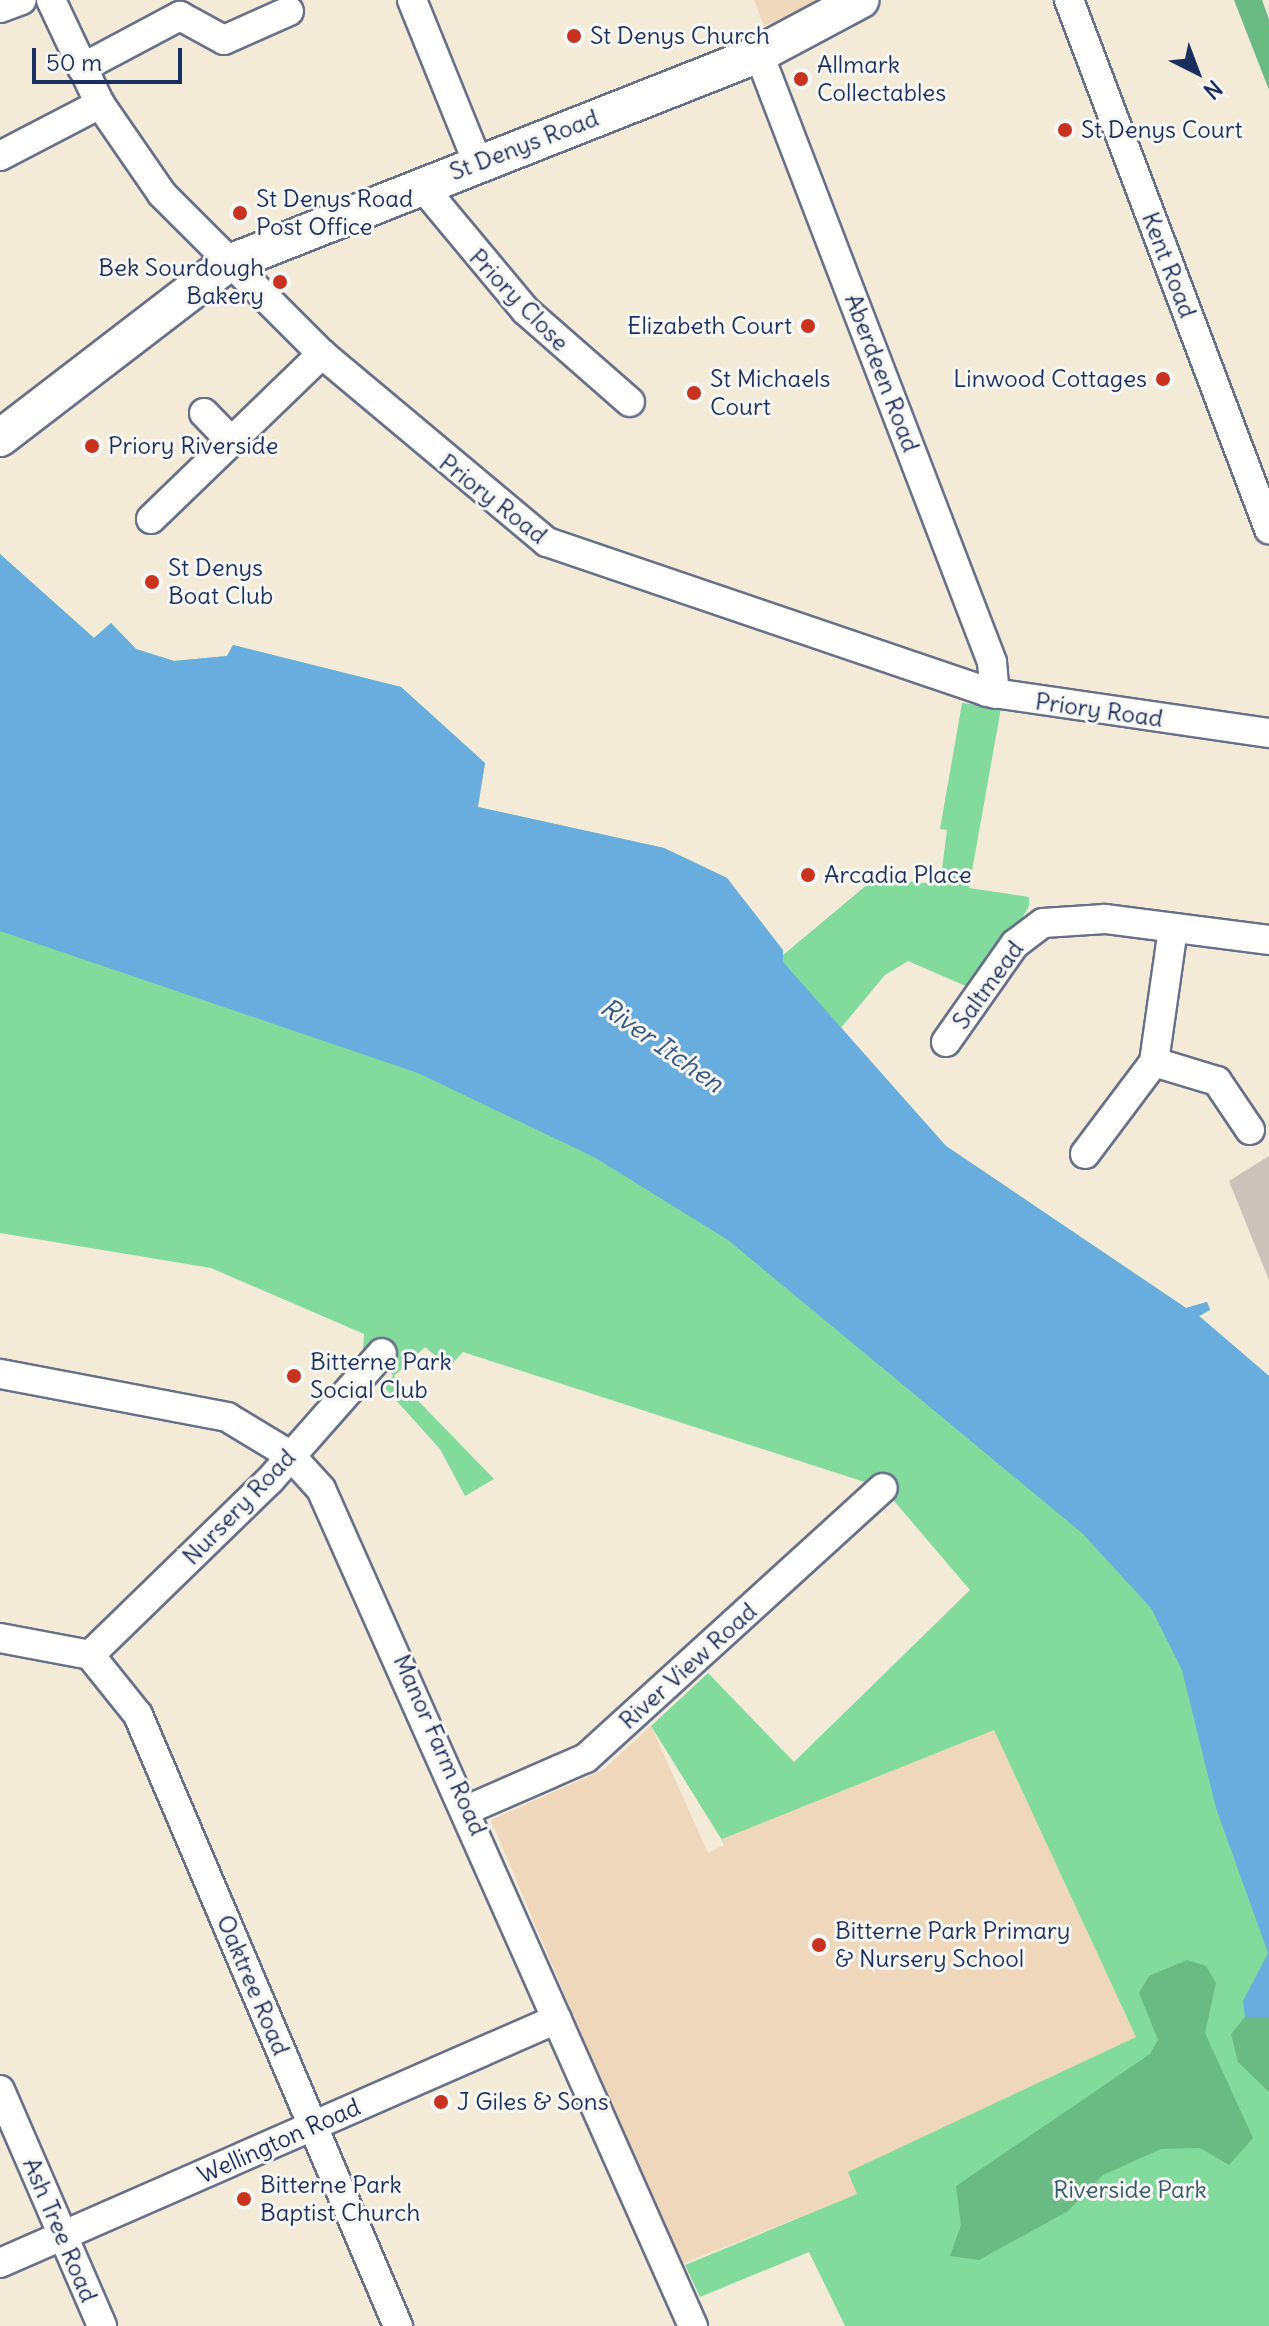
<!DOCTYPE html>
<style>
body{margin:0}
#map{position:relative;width:1269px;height:2326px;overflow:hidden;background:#f3ead8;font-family:Delius,sans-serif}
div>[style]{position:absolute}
.built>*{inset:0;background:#eed7bb}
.industrial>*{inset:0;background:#ccc2b9}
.green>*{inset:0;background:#83da9d}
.forest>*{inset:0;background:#6aba84}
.water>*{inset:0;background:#68adde}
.roads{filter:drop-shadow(2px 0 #677089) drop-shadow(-2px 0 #677089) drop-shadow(0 2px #677089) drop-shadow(0 -2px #677089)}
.minor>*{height:28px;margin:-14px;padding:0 14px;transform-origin:14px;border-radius:14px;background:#fff}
.major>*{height:36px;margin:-18px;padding:0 18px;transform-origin:18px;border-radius:18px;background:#fff}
.dots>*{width:22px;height:22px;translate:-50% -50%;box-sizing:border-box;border:4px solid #f6f6f2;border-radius:50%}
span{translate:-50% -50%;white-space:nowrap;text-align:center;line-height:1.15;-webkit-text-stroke:6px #f6f6f2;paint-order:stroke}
.poi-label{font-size:24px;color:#1b2f5e}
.left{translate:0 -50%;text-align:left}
.right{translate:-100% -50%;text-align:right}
.street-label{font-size:24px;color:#1b2f5e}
.park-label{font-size:24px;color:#355a6e}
.water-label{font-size:26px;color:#325584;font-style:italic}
.north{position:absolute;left:1157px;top:32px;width:80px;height:80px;-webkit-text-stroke:6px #f6f6f2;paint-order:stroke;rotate:138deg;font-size:22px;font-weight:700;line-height:32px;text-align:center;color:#1b2f5e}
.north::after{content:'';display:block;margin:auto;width:28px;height:36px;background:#1b2f5e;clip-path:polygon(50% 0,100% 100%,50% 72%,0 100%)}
.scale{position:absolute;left:32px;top:48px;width:150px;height:36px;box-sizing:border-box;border:4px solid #1b2f5e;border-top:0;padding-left:10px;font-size:24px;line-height:28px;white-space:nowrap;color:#1b2f5e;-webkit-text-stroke:6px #f6f6f2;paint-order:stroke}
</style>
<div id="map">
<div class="built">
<div style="clip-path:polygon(754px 0,825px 0,764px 26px)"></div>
<div style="clip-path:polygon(651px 1726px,708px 1853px,724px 1845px,722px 1839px,994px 1730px,1136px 2037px,849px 2172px,858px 2194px,679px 2265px,491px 1820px,603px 1770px)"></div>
</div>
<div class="industrial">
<div style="clip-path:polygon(1269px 1156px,1269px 1280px,1229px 1181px)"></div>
</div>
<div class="green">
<div style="clip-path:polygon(0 554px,94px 638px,111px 623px,136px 649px,174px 661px,227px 656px,233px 645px,401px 687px,485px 763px,477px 807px,664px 848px,727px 878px,783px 955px,874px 879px,940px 884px,947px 830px,940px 829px,962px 703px,1001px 708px,969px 888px,1029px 897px,1029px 906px,1001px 955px,990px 954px,968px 987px,908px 961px,885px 975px,840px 1029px,946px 1146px,1186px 1308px,1207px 1302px,1210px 1310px,1199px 1316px,1269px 1376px,1269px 2326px,845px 2326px,809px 2252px,700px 2297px,685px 2265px,857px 2194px,848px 2172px,1136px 2037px,994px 1730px,722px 1839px,725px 1845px,651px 1726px,708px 1673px,794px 1762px,970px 1590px,883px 1488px,463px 1352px,449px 1367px,425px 1347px,394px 1376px,494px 1479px,465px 1496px,440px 1449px,384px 1387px,393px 1375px,363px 1349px,364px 1334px,211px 1268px,0 1233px)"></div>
</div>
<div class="forest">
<div style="clip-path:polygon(1234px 0,1262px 0,1269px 19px,1269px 90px)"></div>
<div style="clip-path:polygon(1187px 1960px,1206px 1966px,1216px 1983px,1205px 2033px,1253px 2138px,1229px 2165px,1200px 2148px,1161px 2149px,1103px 2175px,1068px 2211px,979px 2260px,950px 2256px,961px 2225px,956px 2186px,1150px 2054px,1158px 2040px,1139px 1993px,1149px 1976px)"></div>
<div style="clip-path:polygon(1245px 2017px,1269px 2017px,1269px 2092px,1238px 2062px,1231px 2034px)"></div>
</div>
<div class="water">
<div style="clip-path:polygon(0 554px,94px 638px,111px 623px,136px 649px,174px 661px,227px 656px,233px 645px,401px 687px,485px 763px,478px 807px,664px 848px,727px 878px,783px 950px,783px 962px,946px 1146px,1186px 1308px,1207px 1302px,1210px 1310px,1199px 1316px,1269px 1376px,1269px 2017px,1245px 2017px,1243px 2001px,1268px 1953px,1216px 1808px,1182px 1670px,1151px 1608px,1082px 1533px,728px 1240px,594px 1157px,418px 1073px,0 931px)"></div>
</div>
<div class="roads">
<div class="minor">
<div style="left:51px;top:0;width:115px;rotate:64.8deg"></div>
<div style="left:100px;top:104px;width:109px;rotate:55.4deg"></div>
<div style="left:162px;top:194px;width:226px;rotate:45deg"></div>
<div style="left:322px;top:354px;width:293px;rotate:39.9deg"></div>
<div style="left:547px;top:542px;width:465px;rotate:18.8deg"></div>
<div style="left:987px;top:692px;width:285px;rotate:8.3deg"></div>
<div style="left:412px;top:0;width:176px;rotate:68deg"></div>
<div style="left:1069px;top:0;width:566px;rotate:69.29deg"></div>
<div style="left:0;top:8px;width:23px;rotate:-20deg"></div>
<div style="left:759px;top:54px;width:651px;rotate:69.03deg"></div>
<div style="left:992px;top:662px;width:32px;rotate:85deg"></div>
<div style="left:82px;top:68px;width:111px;rotate:-28deg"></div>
<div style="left:180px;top:16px;width:50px;rotate:28.6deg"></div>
<div style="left:224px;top:40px;width:71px;rotate:-24deg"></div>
<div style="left:0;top:156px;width:113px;rotate:-27.5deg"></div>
<div style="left:421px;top:185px;width:164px;rotate:50.2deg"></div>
<div style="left:526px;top:311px;width:138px;rotate:41.2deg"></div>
<div style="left:204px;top:413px;width:40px;rotate:46deg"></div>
<div style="left:151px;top:519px;width:238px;rotate:-44deg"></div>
<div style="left:946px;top:1042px;width:120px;rotate:-54.9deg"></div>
<div style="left:1015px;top:944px;width:35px;rotate:-37deg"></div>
<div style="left:1043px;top:923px;width:62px;rotate:-3.7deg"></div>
<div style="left:1105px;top:919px;width:165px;rotate:7.3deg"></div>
<div style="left:1154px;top:1062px;width:66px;rotate:16.8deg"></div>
<div style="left:1217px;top:1081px;width:59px;rotate:56deg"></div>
<div style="left:1085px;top:1154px;width:115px;rotate:-53.1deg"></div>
<div style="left:1154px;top:1062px;width:135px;rotate:-81.9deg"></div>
<div style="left:0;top:1374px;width:231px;rotate:10.7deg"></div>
<div style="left:227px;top:1417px;width:74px;rotate:31.1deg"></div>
<div style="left:290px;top:1455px;width:46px;rotate:47.6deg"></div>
<div style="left:321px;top:1489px;width:916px;rotate:66.04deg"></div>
<div style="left:0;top:1638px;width:92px;rotate:10.7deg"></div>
<div style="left:90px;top:1655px;width:77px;rotate:51.3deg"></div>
<div style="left:138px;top:1715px;width:664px;rotate:66.95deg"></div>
<div style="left:90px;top:1655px;width:251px;rotate:-44.2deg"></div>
<div style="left:270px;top:1480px;width:169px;rotate:-48.6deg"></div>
<div style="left:469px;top:1809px;width:128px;rotate:-23.6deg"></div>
<div style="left:586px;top:1758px;width:401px;rotate:-42.3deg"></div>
<div style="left:0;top:2090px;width:257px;rotate:66.6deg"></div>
<div style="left:0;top:2263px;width:608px;rotate:-23.66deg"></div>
</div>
<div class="major">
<div style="left:0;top:438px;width:286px;rotate:-37.5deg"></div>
<div style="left:227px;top:264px;width:572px;rotate:-21.54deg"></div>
<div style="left:759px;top:54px;width:115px;rotate:-28.1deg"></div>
</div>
</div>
<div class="dots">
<div style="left:574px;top:36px;background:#c8321e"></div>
<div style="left:801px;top:79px;background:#c8321e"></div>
<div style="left:1065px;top:130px;background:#c8321e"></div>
<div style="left:240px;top:213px;background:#c8321e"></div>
<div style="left:280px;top:282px;background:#c8321e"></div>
<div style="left:808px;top:326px;background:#c8321e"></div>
<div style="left:1163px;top:379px;background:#c8321e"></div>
<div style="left:694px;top:393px;background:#c8321e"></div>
<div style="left:92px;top:446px;background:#c8321e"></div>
<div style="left:152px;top:582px;background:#c8321e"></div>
<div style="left:808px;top:875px;background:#c8321e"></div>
<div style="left:294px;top:1376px;background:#c8321e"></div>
<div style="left:819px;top:1945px;background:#c8321e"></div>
<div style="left:441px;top:2102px;background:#c8321e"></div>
<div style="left:244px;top:2199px;background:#c8321e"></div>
</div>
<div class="poi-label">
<span class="left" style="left:590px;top:36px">St Denys Church</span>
<span class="left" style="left:817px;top:79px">Allmark<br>Collectables</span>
<span class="left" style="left:1081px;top:130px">St Denys Court</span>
<span class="left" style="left:256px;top:213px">St Denys Road<br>Post Office</span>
<span class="right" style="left:264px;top:282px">Bek Sourdough<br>Bakery</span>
<span class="right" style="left:792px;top:326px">Elizabeth Court</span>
<span class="left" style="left:710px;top:393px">St Michaels<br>Court</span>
<span class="right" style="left:1147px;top:379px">Linwood Cottages</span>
<span class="left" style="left:108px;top:446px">Priory Riverside</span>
<span class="left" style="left:168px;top:582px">St Denys<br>Boat Club</span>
<span class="left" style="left:824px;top:875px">Arcadia Place</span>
<span class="left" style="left:310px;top:1376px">Bitterne Park<br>Social Club</span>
<span class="left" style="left:835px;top:1945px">Bitterne Park Primary<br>&amp; Nursery School</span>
<span class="left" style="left:457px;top:2102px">J Giles &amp; Sons</span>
<span class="left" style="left:260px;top:2199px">Bitterne Park<br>Baptist Church</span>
</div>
<div class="street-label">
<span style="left:524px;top:145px;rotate:-21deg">St Denys Road</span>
<span style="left:1169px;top:265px;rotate:69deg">Kent Road</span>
<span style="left:519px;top:300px;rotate:46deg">Priory Close</span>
<span style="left:882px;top:373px;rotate:69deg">Aberdeen Road</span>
<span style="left:493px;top:499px;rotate:38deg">Priory Road</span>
<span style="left:1099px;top:710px;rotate:8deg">Priory Road</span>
<span style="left:988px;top:985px;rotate:-54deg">Saltmead</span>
<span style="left:239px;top:1507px;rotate:-46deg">Nursery Road</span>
<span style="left:688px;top:1666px;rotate:-42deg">River View Road</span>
<span style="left:440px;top:1745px;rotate:66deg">Manor Farm Road</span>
<span style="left:253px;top:1985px;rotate:67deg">Oaktree Road</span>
<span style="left:279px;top:2141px;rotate:-24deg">Wellington Road</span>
<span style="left:60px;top:2230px;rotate:67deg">Ash Tree Road</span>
</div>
<div class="park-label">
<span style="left:1130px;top:2190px">Riverside Park</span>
</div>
<div class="water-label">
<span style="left:662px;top:1045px;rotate:35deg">River Itchen</span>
</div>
<div class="north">N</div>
<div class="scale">50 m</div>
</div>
